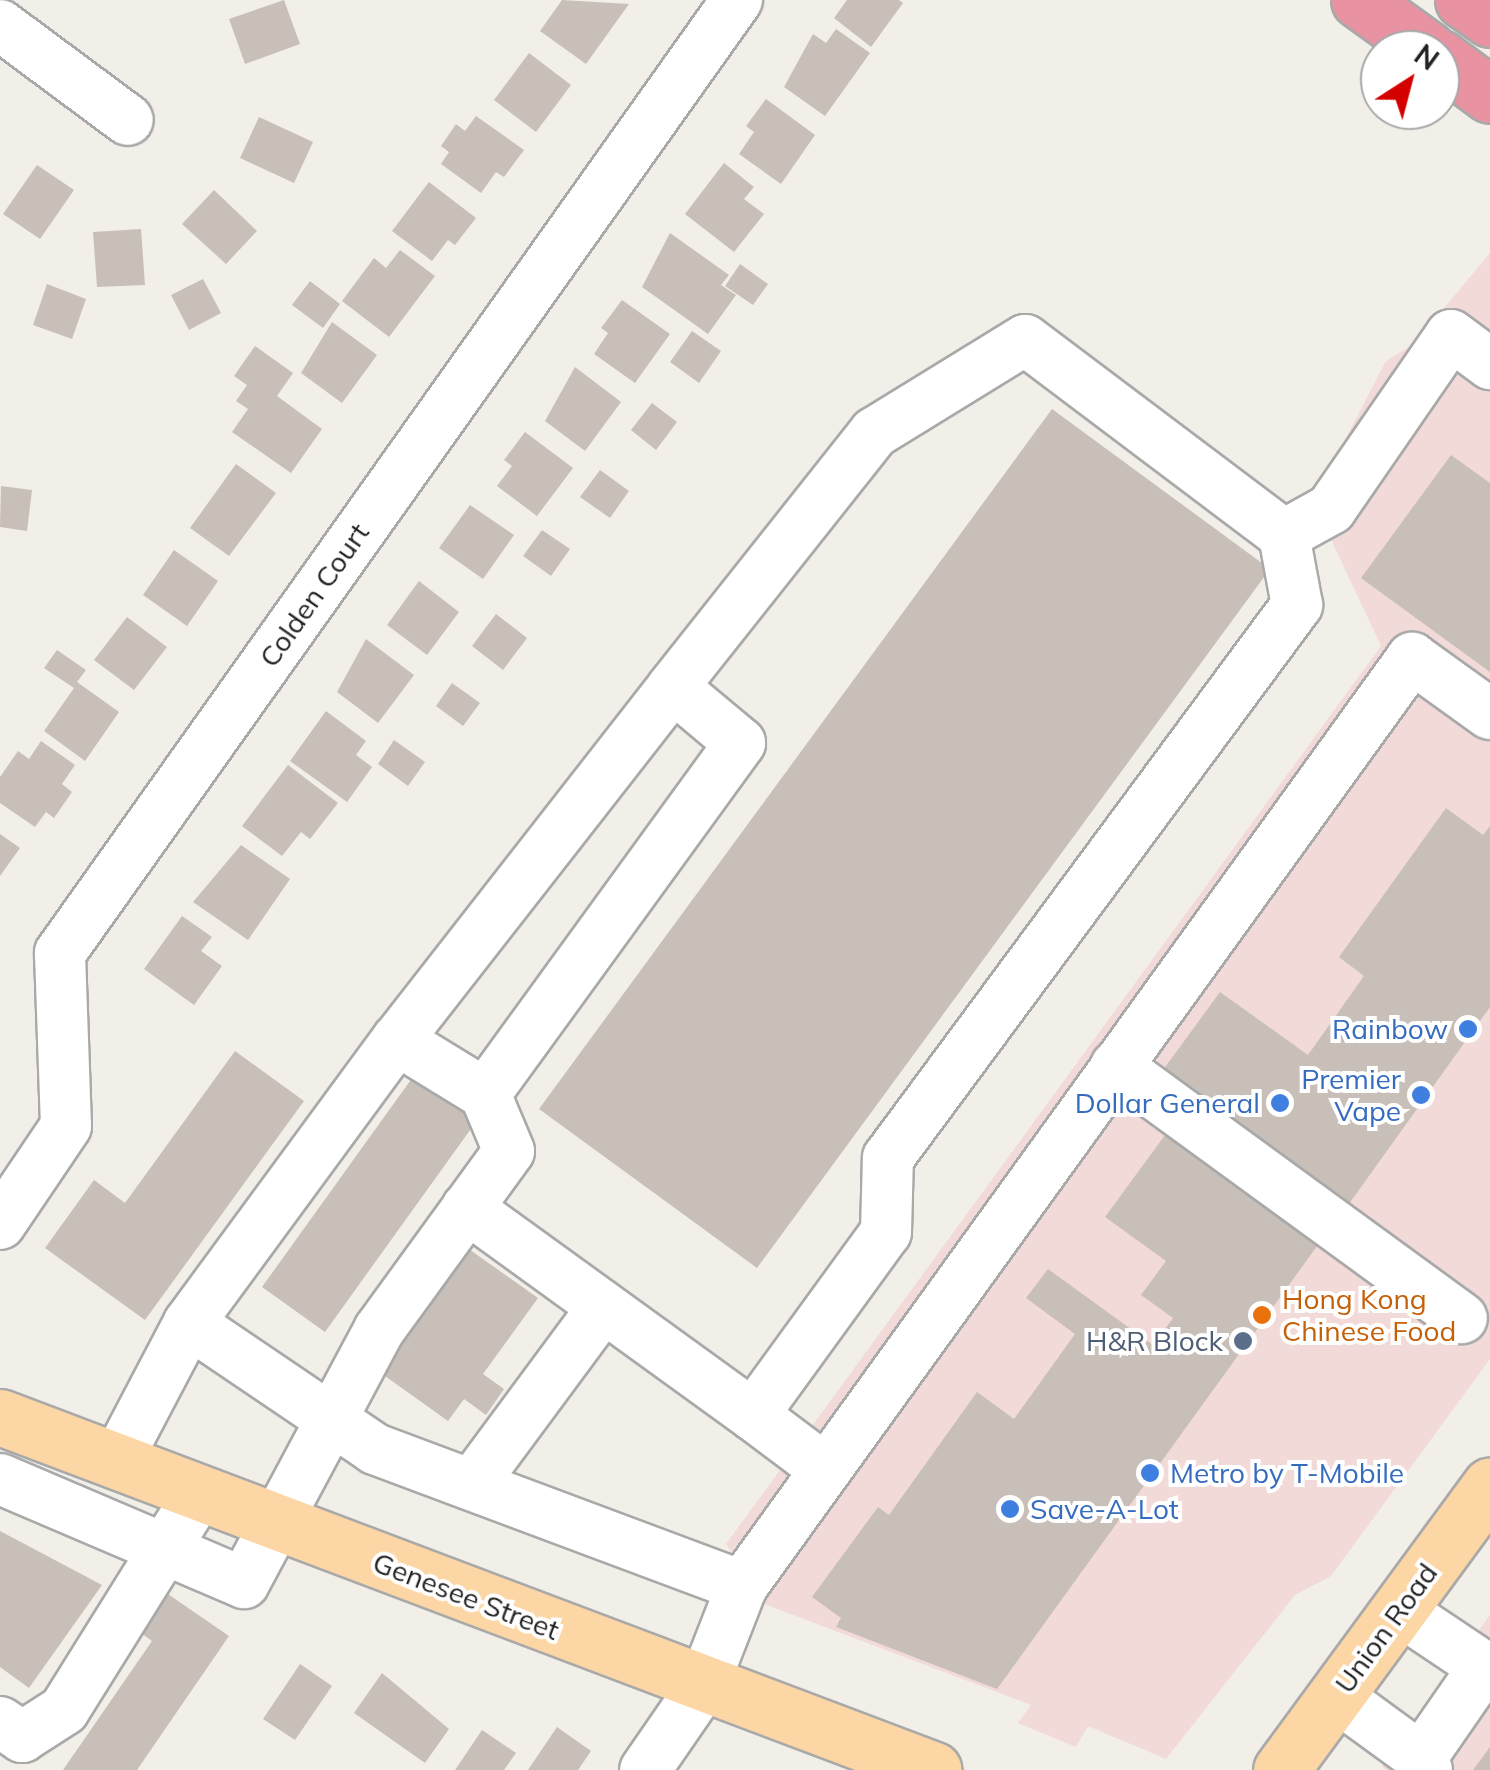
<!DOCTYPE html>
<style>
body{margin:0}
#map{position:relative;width:1490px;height:1770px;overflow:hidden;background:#f2efe9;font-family:Mulish,sans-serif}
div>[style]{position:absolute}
.commercial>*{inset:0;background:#f2dad9}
.building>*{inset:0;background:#c7bfb8}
.roads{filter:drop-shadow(2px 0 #a9a9a9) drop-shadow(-2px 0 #a9a9a9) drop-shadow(0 2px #a9a9a9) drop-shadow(0 -2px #a9a9a9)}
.minor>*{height:50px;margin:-25px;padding:0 25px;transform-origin:25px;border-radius:25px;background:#fff}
.major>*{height:55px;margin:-27.5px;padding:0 27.5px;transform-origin:27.5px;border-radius:27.5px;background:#fcd6a4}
.highway>*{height:55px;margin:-27.5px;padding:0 27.5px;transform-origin:27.5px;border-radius:27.5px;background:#e892a2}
.dots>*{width:28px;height:28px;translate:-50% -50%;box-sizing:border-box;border:5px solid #fff;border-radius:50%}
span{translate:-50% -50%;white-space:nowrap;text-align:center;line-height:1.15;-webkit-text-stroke:8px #fff;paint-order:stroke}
.street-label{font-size:28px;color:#222}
.shop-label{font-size:28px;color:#366cbe}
.right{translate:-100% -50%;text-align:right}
.left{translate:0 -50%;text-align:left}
.food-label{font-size:28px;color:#c56008}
.service-label{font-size:28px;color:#4e5e75}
.north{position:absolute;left:1360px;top:30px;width:100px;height:100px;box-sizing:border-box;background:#fff;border:2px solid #a7a7a7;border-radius:50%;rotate:36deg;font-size:28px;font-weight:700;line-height:40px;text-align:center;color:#222}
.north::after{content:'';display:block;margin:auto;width:35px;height:45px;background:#d40000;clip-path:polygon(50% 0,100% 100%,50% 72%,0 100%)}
</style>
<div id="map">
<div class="commercial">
<div style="clip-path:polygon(1490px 253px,1490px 1359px,1331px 1576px,1295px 1595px,1166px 1759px,1088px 1726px,1076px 1747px,1018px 1723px,1031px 1705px,764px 1604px,726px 1544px,1381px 646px,1313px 501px,1386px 361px,1414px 344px)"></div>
<div style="clip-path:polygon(1490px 1615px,1490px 1770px,1386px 1770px,1382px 1766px)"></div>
</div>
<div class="building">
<div style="clip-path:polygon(284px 0,300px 44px,245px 64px,229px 19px)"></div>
<div style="clip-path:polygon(562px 0,629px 4px,586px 64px,540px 31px)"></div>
<div style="clip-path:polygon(847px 0,899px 0,903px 3px,871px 47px,834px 18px)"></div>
<div style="clip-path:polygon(836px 29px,870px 53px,825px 116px,784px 87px,813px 34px,826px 43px)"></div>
<div style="clip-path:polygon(529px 53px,571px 85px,536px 132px,494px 100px)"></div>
<div style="clip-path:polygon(766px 99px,815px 135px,781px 184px,739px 154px,754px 132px,746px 126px)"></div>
<div style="clip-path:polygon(476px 116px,524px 150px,504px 177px,496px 172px,481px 193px,441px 164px,449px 152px,441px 146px,456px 124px,465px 131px)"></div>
<div style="clip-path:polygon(259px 117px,313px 142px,294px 183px,240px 158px)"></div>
<div style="clip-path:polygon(724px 163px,754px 187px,744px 199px,764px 214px,734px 252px,685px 214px)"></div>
<div style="clip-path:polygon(37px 165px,74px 190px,40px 239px,3px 214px)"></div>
<div style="clip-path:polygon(429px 182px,476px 218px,455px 245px,448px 240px,432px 261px,392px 231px)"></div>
<div style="clip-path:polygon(214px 190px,257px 231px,226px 264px,182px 224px)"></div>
<div style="clip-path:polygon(141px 229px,145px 285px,97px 287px,93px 232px)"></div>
<div style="clip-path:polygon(670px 233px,729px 275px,721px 285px,736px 295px,708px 334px,642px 287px)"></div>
<div style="clip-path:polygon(400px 250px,435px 276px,389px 337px,342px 301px,374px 258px,386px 268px)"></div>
<div style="clip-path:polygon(740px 264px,768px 284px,753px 305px,725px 286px)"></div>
<div style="clip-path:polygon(203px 279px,221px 313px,189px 330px,171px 295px)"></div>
<div style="clip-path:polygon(310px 281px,340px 304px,323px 328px,292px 305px)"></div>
<div style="clip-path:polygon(47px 284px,86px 299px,72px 339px,33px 325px)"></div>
<div style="clip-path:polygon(622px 300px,670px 334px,635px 383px,594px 354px,608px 333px,601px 328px)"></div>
<div style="clip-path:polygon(332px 322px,377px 355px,342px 403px,301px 373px)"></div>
<div style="clip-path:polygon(692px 331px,721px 351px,699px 383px,670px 362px)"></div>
<div style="clip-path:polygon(255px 346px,293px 373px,277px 396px,322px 429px,291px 473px,232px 432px,248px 409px,236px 401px,247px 385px,234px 376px)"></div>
<div style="clip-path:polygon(575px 367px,621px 402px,585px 451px,545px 421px)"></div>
<div style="clip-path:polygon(652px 403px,677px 422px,656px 450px,631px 430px)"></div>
<div style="clip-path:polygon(1052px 409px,1270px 569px,757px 1268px,539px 1109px)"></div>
<div style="clip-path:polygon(525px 432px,573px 468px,537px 516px,497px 486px,512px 466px,504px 460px)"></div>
<div style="clip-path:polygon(1451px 455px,1490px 483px,1490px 672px,1361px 578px)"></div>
<div style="clip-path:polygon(236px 464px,276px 493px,229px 556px,190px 528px)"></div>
<div style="clip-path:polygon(600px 470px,629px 491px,610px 518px,580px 497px)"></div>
<div style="clip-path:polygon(1px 486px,32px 490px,27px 531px,0 527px)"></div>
<div style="clip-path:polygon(470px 505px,514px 535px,483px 579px,439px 548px)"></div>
<div style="clip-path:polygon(542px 530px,570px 549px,551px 576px,523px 556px)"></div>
<div style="clip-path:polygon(174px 550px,218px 581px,187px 626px,143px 595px)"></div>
<div style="clip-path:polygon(419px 581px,459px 612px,427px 655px,387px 625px)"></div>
<div style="clip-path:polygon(496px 614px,527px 638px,503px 670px,472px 646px)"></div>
<div style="clip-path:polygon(127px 617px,167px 647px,134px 690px,94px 660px)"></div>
<div style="clip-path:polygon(366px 639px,414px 675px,378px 723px,337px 692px)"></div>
<div style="clip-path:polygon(57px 650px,86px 670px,77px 682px,119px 712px,85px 761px,44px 731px,74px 688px,44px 668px)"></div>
<div style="clip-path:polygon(452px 683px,480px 703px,463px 726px,436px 706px)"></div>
<div style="clip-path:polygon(326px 711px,366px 741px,356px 755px,372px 767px,347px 802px,290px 761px)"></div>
<div style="clip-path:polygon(394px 740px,425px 762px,408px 786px,378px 764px)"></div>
<div style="clip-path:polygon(41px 741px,75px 765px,62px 784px,72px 792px,54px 818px,46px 812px,35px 827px,0 803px,0 777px,18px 751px,29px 759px)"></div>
<div style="clip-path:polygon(288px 765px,338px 803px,310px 839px,301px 832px,282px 856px,242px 826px)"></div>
<div style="clip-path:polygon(1446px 808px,1483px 835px,1490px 826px,1490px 1007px,1341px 1215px,1155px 1081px,1220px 992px,1308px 1055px,1364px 976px,1339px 957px)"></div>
<div style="clip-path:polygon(0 834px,20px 848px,0 876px)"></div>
<div style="clip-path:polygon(241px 845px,290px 879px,248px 940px,193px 902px)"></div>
<div style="clip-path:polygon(182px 916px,212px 937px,201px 951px,222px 966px,194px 1005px,144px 969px)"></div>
<div style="clip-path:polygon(235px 1051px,304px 1101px,145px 1320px,45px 1248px,94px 1180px,125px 1203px)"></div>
<div style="clip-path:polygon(415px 1074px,478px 1119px,325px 1332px,262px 1287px)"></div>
<div style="clip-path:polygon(1168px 1131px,1320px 1242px,997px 1689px,836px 1627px,841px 1618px,812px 1597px,878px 1507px,889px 1515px,977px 1392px,1014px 1419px,1075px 1334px,1026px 1298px,1048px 1269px,1153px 1345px,1173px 1318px,1141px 1295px,1166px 1261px,1105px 1217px)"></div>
<div style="clip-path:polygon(466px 1247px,538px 1298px,483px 1374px,504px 1389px,486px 1415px,464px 1399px,448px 1421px,378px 1371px)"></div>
<div style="clip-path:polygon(0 1531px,102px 1585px,29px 1688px,0 1667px)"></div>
<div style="clip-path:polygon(162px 1590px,229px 1636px,137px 1770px,63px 1770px,152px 1641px,135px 1629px)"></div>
<div style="clip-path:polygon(300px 1664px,332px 1686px,295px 1740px,263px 1719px)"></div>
<div style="clip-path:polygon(382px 1673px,449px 1729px,425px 1763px,354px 1713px)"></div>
<div style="clip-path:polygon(557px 1727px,591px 1751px,578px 1770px,528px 1770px)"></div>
<div style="clip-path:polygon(482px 1730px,516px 1753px,504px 1770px,455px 1770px)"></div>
<div style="clip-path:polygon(1490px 1747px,1490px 1770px,1473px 1770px)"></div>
</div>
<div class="roads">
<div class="minor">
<div style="left:0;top:25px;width:159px;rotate:36.6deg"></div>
<div style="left:1284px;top:535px;width:54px;rotate:-29deg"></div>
<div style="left:1331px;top:509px;width:211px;rotate:-55.4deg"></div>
<div style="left:1451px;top:335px;width:49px;rotate:36.6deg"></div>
<div style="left:1116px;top:1066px;width:428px;rotate:36.1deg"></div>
<div style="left:467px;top:1208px;width:353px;rotate:35.9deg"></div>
<div style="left:753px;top:1415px;width:226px;rotate:-54deg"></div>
<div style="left:886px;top:1232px;width:74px;rotate:-88.5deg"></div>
<div style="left:888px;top:1158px;width:688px;rotate:-53.51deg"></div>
<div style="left:1297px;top:605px;width:71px;rotate:-100.5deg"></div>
<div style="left:1284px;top:535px;width:324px;rotate:-143deg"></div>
<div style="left:1025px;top:340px;width:177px;rotate:148.4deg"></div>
<div style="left:874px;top:433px;width:324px;rotate:128.4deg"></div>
<div style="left:0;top:1224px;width:118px;rotate:-56deg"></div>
<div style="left:66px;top:1126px;width:173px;rotate:-92deg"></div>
<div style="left:60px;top:953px;width:1169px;rotate:-54.61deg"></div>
<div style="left:189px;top:1323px;width:351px;rotate:-53.7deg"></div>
<div style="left:397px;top:1040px;width:103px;rotate:31.5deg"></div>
<div style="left:485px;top:1094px;width:434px;rotate:-54deg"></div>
<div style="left:740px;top:743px;width:87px;rotate:-140.1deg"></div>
<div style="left:673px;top:687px;width:448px;rotate:128deg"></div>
<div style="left:753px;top:1415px;width:90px;rotate:36.9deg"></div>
<div style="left:116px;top:1462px;width:157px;rotate:-62.3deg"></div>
<div style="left:189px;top:1323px;width:225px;rotate:34.1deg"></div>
<div style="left:375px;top:1449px;width:392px;rotate:20.5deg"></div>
<div style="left:742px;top:1586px;width:107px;rotate:111.3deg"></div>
<div style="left:703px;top:1686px;width:102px;rotate:124.6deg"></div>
<div style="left:0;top:1479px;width:265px;rotate:23.1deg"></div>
<div style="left:244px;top:1583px;width:287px;rotate:-61.9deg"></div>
<div style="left:379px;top:1330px;width:221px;rotate:-54deg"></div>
<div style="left:509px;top:1151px;width:62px;rotate:-112.8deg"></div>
<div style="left:473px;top:1483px;width:219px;rotate:-53.5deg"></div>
<div style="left:742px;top:1586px;width:1145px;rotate:-54.17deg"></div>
<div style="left:1412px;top:658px;width:96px;rotate:35.7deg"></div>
<div style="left:1399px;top:1610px;width:110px;rotate:33.8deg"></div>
<div style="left:1336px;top:1696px;width:105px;rotate:36.1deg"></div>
<div style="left:1421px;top:1758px;width:13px;rotate:63deg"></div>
<div style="left:0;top:1722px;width:27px;rotate:34deg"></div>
<div style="left:22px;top:1737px;width:50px;rotate:-32.7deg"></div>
<div style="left:64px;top:1710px;width:255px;rotate:-58deg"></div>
<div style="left:1421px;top:1758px;width:107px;rotate:-55.3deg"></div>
</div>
<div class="major">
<div style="left:0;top:1417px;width:998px;rotate:20.7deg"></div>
<div style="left:1281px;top:1770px;width:353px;rotate:-53.7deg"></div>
</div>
<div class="highway">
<div style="left:1359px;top:0;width:85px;rotate:35.9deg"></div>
<div style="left:1463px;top:0;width:33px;rotate:35deg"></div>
<div style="left:1440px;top:58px;width:62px;rotate:36.5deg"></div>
</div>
</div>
<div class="dots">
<div style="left:1468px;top:1029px;background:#3f7fe0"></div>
<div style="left:1421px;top:1095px;background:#3f7fe0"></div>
<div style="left:1280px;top:1103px;background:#3f7fe0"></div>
<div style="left:1262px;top:1315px;background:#e8710a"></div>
<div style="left:1243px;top:1341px;background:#5c6f8a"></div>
<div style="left:1150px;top:1473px;background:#3f7fe0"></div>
<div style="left:1010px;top:1509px;background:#3f7fe0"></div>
</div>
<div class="street-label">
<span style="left:314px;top:595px;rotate:-55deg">Colden Court</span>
<span style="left:466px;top:1596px;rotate:21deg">Genesee Street</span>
<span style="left:1386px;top:1628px;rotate:-54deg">Union Road</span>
</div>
<div class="shop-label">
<span class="right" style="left:1448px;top:1029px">Rainbow</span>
<span class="right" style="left:1401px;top:1095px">Premier<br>Vape</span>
<span class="right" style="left:1260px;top:1103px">Dollar General</span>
<span class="left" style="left:1170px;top:1473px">Metro by T-Mobile</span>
<span class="left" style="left:1030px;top:1509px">Save-A-Lot</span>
</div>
<div class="food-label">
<span class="left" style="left:1282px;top:1315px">Hong Kong<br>Chinese Food</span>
</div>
<div class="service-label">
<span class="right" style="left:1223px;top:1341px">H&amp;R Block</span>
</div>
<div class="north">N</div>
</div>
